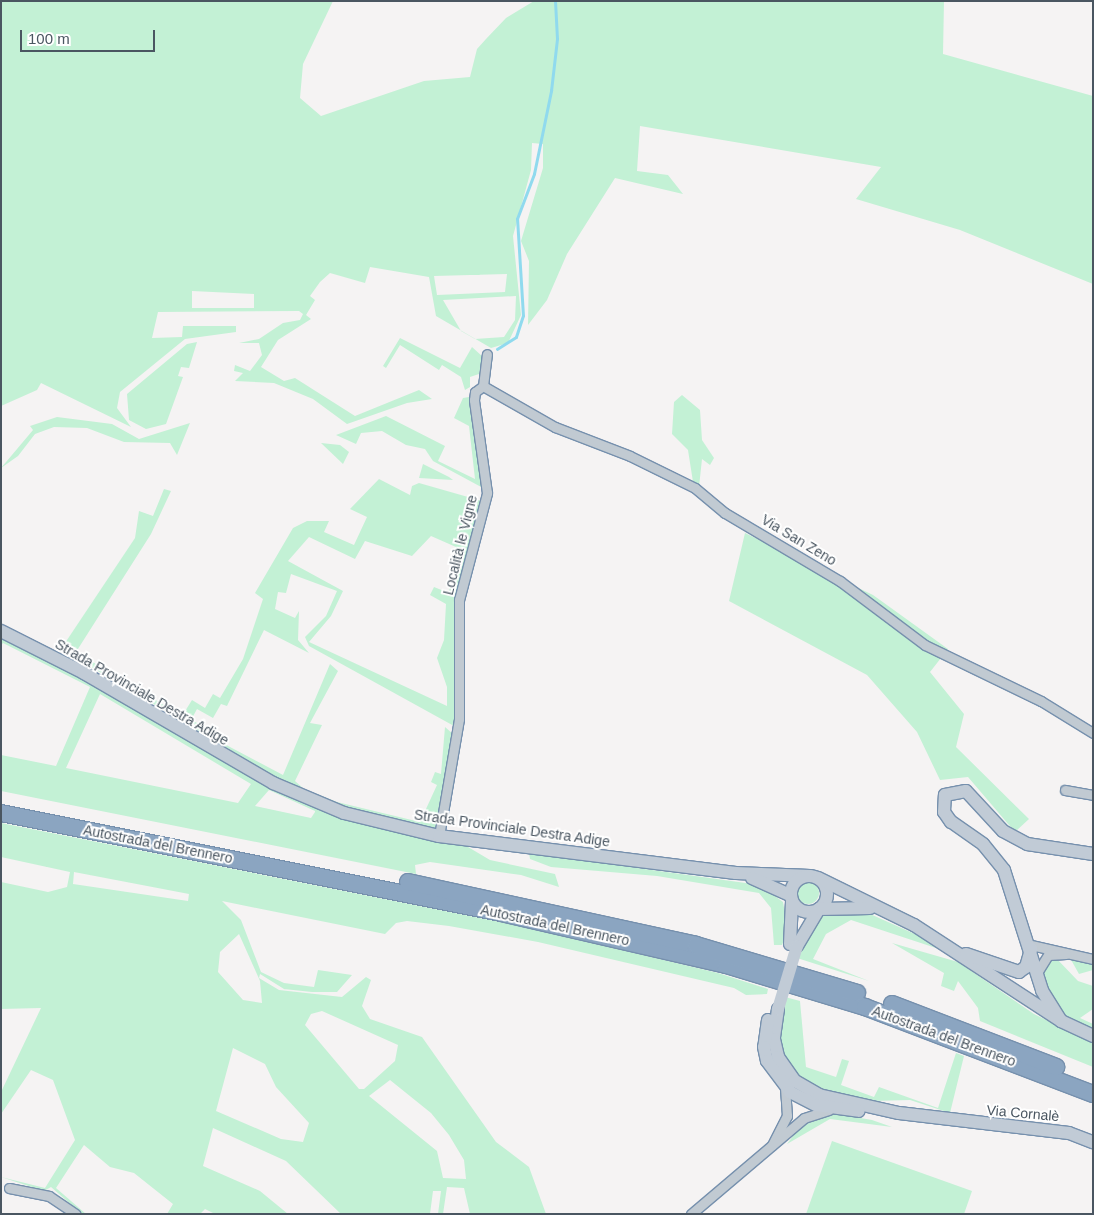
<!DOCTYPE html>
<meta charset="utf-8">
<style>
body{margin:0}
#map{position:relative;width:1094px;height:1215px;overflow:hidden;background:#f5f3f3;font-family:Arial,sans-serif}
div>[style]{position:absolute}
.green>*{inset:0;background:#c3f1d5}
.round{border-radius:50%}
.stream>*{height:2.5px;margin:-1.25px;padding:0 1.25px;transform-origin:1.25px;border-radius:1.25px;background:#90daee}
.roads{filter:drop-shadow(1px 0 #7690ad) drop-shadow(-1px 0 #7690ad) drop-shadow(0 1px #7690ad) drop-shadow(0 -1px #7690ad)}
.street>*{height:9px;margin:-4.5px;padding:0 4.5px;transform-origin:4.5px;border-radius:4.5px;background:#c1cad2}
.secondary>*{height:12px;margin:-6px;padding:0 6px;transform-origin:6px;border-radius:6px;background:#c1cbd6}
.secondary>.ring{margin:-6px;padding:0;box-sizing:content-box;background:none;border:12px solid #c1cbd6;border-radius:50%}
.highway>*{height:16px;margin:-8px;padding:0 8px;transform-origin:8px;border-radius:8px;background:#8ba5c1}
.secondary-bridge>*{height:12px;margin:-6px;padding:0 6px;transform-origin:6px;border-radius:6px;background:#c1cbd6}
span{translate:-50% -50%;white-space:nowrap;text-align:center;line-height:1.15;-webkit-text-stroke:4px #fff;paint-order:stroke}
.street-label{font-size:14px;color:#4a5661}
.frame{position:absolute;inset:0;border:2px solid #4a5661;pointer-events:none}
.scale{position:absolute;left:20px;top:30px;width:135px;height:22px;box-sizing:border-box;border:2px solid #4a5661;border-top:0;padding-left:6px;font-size:15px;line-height:18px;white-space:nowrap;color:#4a5661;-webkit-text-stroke:4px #fff;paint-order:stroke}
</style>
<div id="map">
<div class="green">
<div style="clip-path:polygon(evenodd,1px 1px,333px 1px,303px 64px,300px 98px,321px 116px,424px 81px,470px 77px,477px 49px,486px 39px,506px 18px,534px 1px,944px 1px,943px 54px,1093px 96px,1093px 284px,960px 230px,856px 199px,881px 167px,640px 126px,637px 171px,668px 175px,683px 194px,615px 178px,567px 254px,547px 300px,528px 325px,529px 261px,521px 241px,543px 168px,543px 144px,532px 143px,531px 170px,513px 236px,521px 315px,508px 343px,491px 348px,436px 316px,429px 277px,370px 267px,365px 283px,330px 273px,320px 282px,310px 296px,315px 300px,306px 315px,311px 319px,278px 340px,261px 367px,284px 381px,295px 378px,355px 416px,419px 390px,432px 399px,407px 403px,347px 424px,313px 399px,274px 383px,235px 381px,243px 373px,234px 371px,235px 365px,250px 371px,262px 355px,259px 343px,239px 343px,259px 339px,283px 323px,300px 320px,303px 314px,299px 311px,158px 312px,152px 338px,182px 337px,183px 326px,236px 326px,236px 332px,185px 339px,120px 392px,117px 408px,131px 427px,41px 383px,37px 390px,1px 406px,1px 1px,507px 274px,505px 292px,437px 295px,434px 276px,507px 274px,1px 1px,192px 291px,254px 294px,254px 308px,192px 308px,192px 291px,1px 1px,516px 296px,515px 320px,504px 337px,475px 339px,461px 331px,443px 300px,516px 296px)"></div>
<div style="clip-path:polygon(400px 338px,460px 368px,472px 347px,483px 357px,479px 374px,470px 377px,470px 387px,465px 390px,461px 377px,442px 365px,439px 370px,400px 345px,386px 368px,383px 366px)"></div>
<div style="clip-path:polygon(197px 342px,189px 368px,181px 367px,178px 376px,183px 377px,166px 424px,146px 429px,129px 420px,127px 394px,187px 344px)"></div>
<div style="clip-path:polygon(682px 395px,700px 410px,702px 440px,714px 458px,710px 465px,702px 459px,699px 487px,693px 482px,688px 450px,672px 434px,674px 402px)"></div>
<div style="clip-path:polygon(469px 397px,483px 488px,433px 461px,425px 449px,406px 445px,382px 431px,361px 433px,356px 444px,336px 435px,386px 416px,445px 446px,438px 461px,475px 479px,469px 426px,454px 418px,463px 398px)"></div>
<div style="clip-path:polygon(57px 417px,112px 424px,139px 439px,190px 423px,177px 455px,170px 443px,124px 442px,87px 428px,54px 427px,35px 434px,18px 456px,1px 468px,33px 430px,30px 426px)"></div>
<div style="clip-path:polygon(321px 443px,340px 445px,349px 452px,343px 464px)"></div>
<div style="clip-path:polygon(423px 464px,449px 477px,453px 480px,419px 478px)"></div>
<div style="clip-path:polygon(evenodd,379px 479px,410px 495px,412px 486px,419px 483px,482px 501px,460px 585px,454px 726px,309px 646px,305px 637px,326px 616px,337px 591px,291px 574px,286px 593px,278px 592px,275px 609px,295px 618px,299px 611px,298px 640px,309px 653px,264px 630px,227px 706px,221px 704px,213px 718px,197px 709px,191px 720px,211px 730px,213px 738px,283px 775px,330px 664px,338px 671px,310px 723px,322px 725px,295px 781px,304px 789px,337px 802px,420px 822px,437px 785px,431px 782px,435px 772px,441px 774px,445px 727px,453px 734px,435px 829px,346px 808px,296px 789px,61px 649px,135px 538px,139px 511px,153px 516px,164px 489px,171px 491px,151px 534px,76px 652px,182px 716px,192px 700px,205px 708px,213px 694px,220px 698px,243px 659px,263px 599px,255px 593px,293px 528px,307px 521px,329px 521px,324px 532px,354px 545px,367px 517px,350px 509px,379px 479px,431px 536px,456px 547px,449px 593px,434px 587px,430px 595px,446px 604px,444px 640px,437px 658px,447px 687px,447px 706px,309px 642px,331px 616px,343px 591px,288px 561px,309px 537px,355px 559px,365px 541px,412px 556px,431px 536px)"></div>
<div style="clip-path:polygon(745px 533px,873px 595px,948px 649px,930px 672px,964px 714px,956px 747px,1029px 819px,1015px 832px,968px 777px,940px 780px,917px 732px,867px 675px,729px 601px)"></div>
<div style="clip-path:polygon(evenodd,1px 636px,94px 683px,270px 787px,374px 827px,463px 844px,490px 860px,555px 874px,559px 887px,521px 875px,430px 862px,415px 865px,416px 874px,1px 791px,1px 755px,56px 766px,90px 687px,3px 643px,1px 646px,1px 636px,100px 694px,251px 784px,238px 803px,66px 768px,100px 694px,1px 636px,269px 790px,315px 811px,315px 812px,311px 818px,255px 806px,269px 790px)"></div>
<div style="clip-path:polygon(evenodd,1px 823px,530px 928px,718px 973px,768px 989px,767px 994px,746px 995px,734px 988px,538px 942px,449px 926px,407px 921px,396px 923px,385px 934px,222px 901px,241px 920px,261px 972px,284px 983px,314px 987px,318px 970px,352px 975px,337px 992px,312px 992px,284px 989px,260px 974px,259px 978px,279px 990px,342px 997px,366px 977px,371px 980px,362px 1006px,370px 1019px,422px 1037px,496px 1142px,529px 1167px,546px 1214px,470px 1214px,464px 1188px,447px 1187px,443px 1214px,438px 1214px,441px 1191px,433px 1191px,430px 1214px,341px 1214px,286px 1161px,213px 1128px,203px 1166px,260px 1191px,288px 1214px,215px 1214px,205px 1209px,200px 1214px,167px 1214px,173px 1204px,134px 1173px,110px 1167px,84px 1145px,56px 1188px,86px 1214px,82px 1214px,51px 1187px,44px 1191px,1px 1177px,45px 1188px,75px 1140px,53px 1080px,31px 1070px,1px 1114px,1px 1092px,41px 1008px,1px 1009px,1px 882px,48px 892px,67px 887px,70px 872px,1px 857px,1px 823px,74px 872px,189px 894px,188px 901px,73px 884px,74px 872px,1px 823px,239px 934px,260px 981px,262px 1003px,243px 1000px,218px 972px,220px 952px,239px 934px,1px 823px,322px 1011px,398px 1045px,395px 1061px,364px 1089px,359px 1089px,305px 1025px,311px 1014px,322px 1011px,1px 823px,233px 1048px,265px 1064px,276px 1087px,309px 1123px,303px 1142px,281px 1139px,216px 1111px,233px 1048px,1px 823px,390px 1080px,431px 1113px,449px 1135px,464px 1160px,466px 1179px,443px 1178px,437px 1151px,369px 1096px,390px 1080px)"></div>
<div style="clip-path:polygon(529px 853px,760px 885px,783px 902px,788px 930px,782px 945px,774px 945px,771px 908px,759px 893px,657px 876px,551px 867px,530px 859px)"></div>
<div class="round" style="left:797px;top:882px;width:22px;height:22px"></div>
<div style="clip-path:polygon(859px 909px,917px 935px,942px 950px,851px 920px,826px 934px,813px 959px,869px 981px,797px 958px,814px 921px,828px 911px)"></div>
<div style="clip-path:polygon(892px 943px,958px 962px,1034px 1014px,1093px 1043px,1093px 1067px,980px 1021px,978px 1008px,958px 981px,954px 991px,941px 986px,944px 973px)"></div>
<div style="clip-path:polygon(1056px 958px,1078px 981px,1093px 986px,1093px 1009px,1080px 1018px,1093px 1024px,1093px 1030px,1061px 1013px,1049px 997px,1041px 973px,1047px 962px)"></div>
<div style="clip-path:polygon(1070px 958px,1093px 965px,1093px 970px,1079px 974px)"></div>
<div style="clip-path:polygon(785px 997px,800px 1001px,806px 1067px,836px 1077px,842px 1059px,849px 1061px,841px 1085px,874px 1097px,879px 1087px,938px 1108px,956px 1053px,964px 1056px,950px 1113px,910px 1100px,871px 1101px,820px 1090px,804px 1082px,786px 1061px,779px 1039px)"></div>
<div style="clip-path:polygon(832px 1113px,872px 1120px,892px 1127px,830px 1119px,787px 1144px,800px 1127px)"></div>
<div style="clip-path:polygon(832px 1141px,972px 1191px,964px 1214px,806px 1214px)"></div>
</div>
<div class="stream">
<div style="left:497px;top:349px;width:22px;rotate:-32deg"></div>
<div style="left:516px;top:337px;width:22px;rotate:-72deg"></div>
<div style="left:523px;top:316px;width:97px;rotate:-93.5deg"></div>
<div style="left:517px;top:219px;width:48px;rotate:-69.3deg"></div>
<div style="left:534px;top:174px;width:85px;rotate:-78.4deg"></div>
<div style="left:551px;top:91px;width:52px;rotate:-83.4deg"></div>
<div style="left:557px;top:39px;width:38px;rotate:-93deg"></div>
</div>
<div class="roads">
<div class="street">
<div style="left:483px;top:386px;width:83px;rotate:29.7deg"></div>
<div style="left:555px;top:427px;width:80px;rotate:21.1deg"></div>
<div style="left:630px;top:456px;width:72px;rotate:26.2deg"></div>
<div style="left:695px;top:488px;width:39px;rotate:40deg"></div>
<div style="left:725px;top:513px;width:134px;rotate:30.6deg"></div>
<div style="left:840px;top:581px;width:106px;rotate:37deg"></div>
<div style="left:925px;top:645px;width:129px;rotate:25.8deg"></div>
<div style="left:1041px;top:701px;width:61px;rotate:31.6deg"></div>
<div style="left:1065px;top:790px;width:28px;rotate:10deg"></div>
<div style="left:439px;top:836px;width:119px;rotate:-80.3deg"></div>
<div style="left:459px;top:719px;width:119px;rotate:-90deg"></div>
<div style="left:459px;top:600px;width:111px;rotate:-75.3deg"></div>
<div style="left:487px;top:493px;width:94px;rotate:-98deg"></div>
<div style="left:474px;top:400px;width:8px;rotate:-83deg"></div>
<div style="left:475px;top:392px;width:10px;rotate:-37deg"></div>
<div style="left:483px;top:386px;width:32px;rotate:-83deg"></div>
<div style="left:1031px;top:945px;width:64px;rotate:12.7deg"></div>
<div style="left:1038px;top:971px;width:19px;rotate:-58deg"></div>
<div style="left:1048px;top:955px;width:18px;rotate:-3deg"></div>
<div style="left:772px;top:1145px;width:33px;rotate:-63deg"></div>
<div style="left:787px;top:1116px;width:29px;rotate:-94deg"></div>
<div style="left:9px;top:1188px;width:41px;rotate:11.3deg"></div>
<div style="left:49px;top:1196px;width:32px;rotate:34deg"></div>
<div style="left:691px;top:1214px;width:148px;rotate:-40.3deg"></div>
<div style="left:804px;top:1118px;width:26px;rotate:-18deg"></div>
</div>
<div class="secondary">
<div style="left:1px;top:631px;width:93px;rotate:26.8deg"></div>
<div style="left:84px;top:673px;width:219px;rotate:30.2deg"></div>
<div style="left:273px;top:783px;width:77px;rotate:22.9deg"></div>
<div style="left:344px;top:813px;width:98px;rotate:13.6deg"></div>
<div style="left:439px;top:836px;width:299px;rotate:7.1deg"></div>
<div style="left:736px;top:873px;width:74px;rotate:2.3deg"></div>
<div class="ring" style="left:791px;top:876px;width:24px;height:24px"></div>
<div style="left:752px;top:878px;width:42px;rotate:24.1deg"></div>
<div style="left:818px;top:878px;width:107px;rotate:26.1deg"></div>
<div style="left:914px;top:925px;width:176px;rotate:33.1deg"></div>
<div style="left:1061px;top:1021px;width:35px;rotate:25deg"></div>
<div style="left:790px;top:944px;width:43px;rotate:-87.3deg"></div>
<div style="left:797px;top:946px;width:43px;rotate:-59.3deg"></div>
<div style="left:819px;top:909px;width:51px;rotate:-1.1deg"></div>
<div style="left:966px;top:954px;width:56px;rotate:18.8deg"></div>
<div style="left:1019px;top:972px;width:9px;rotate:-36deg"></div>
<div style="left:1026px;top:967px;width:19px;rotate:-74deg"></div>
<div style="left:778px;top:1009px;width:30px;rotate:98deg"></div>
<div style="left:774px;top:1039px;width:18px;rotate:77deg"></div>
<div style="left:778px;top:1057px;width:29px;rotate:55deg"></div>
<div style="left:795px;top:1081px;width:28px;rotate:30deg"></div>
<div style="left:819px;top:1095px;width:82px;rotate:12.7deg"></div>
<div style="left:899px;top:1113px;width:171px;rotate:6.7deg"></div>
<div style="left:1069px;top:1133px;width:26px;rotate:21deg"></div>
<div style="left:768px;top:1020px;width:27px;rotate:98deg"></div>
<div style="left:764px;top:1047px;width:14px;rotate:78deg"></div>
<div style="left:767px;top:1061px;width:39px;rotate:53deg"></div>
<div style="left:790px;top:1092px;width:29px;rotate:27deg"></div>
<div style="left:816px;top:1105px;width:43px;rotate:7.9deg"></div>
<div style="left:1061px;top:1021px;width:36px;rotate:-122deg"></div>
<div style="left:1042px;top:990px;width:126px;rotate:-107.6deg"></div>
<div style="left:1004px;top:870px;width:33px;rotate:-129deg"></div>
<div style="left:983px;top:844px;width:39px;rotate:-145deg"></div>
<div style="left:951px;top:822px;width:12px;rotate:-125deg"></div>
<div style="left:944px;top:812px;width:17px;rotate:-87deg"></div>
<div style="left:945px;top:795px;width:21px;rotate:-11deg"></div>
<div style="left:966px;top:791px;width:54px;rotate:47.2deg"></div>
<div style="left:1003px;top:831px;width:27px;rotate:28deg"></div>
<div style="left:1027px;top:844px;width:67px;rotate:8.6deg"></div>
</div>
<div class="highway">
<div style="left:1px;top:813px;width:510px;rotate:11.31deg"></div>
<div style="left:501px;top:913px;width:231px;rotate:13deg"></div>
<div style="left:726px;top:965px;width:145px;rotate:16.8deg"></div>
<div style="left:865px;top:1007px;width:244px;rotate:20.9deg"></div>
<div style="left:408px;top:882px;width:295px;rotate:12.3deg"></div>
<div style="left:696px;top:945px;width:168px;rotate:16.6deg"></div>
<div style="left:892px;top:1004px;width:176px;rotate:21deg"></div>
</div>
</div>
<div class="secondary-bridge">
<div style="left:778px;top:1009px;width:66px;rotate:-73.2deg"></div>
</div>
<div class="street-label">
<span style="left:799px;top:540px;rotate:31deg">Via San Zeno</span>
<span style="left:460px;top:545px;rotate:-76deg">Località le Vigne</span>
<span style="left:142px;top:692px;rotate:30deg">Strada Provinciale Destra Adige</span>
<span style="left:512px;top:828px;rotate:8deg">Strada Provinciale Destra Adige</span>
<span style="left:158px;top:844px;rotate:11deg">Autostrada del Brennero</span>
<span style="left:555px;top:925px;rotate:12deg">Autostrada del Brennero</span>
<span style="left:944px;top:1036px;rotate:20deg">Autostrada del Brennero</span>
<span style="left:1023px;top:1113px;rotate:5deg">Via Cornalè</span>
</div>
<div class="frame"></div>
<div class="scale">100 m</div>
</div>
